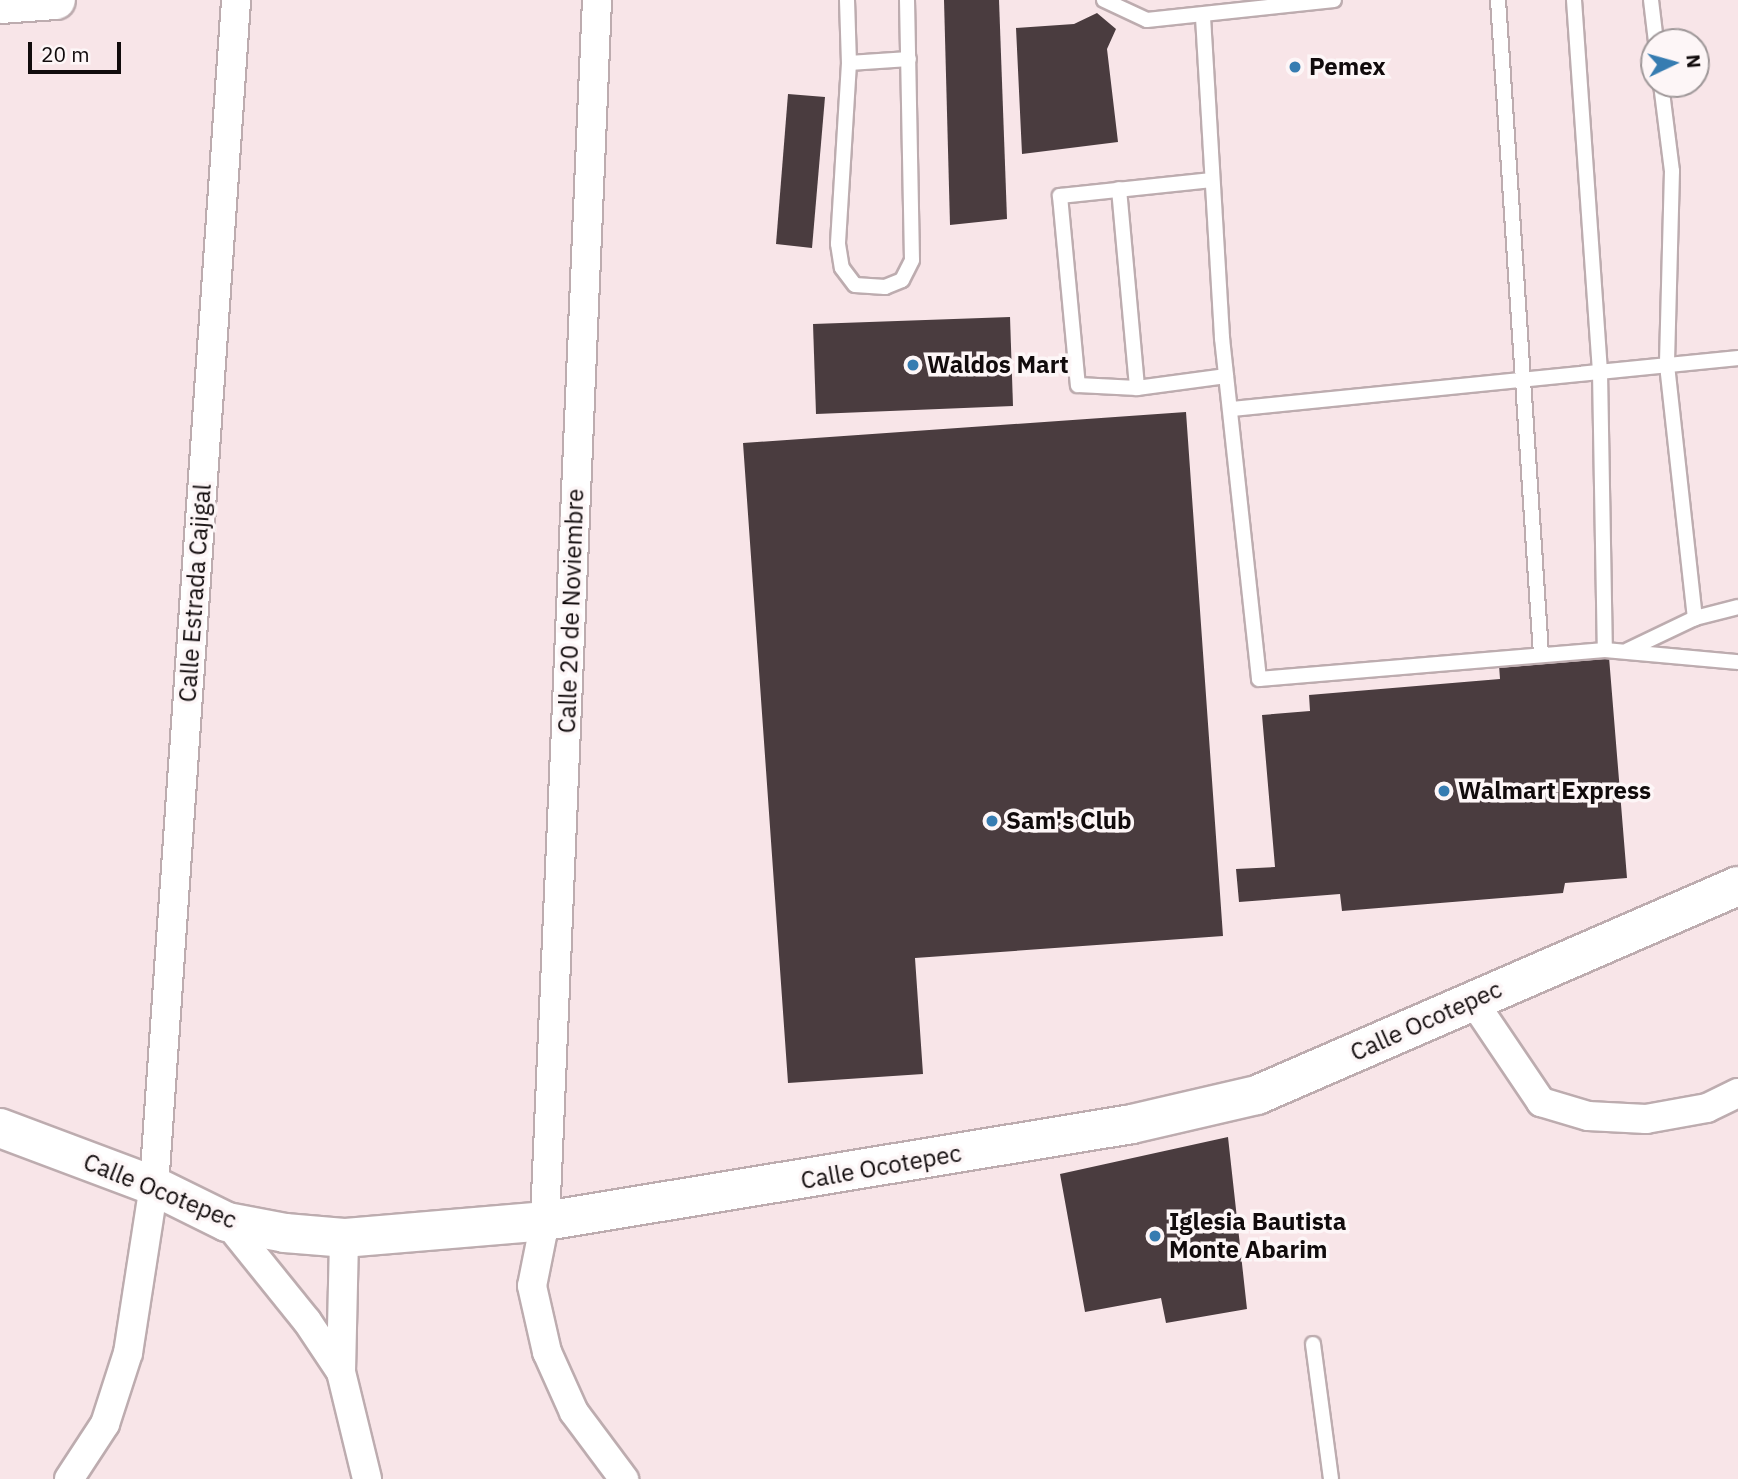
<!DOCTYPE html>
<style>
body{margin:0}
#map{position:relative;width:1738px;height:1479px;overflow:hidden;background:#f8e5e8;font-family:"IBM Plex Sans",sans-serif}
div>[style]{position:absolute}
.building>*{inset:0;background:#4a3c3f}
.roads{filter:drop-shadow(2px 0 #bdacaf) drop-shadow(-2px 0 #bdacaf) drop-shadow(0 2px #bdacaf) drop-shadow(0 -2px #bdacaf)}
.lane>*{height:14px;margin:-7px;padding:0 7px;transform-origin:7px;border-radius:7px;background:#fff}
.street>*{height:28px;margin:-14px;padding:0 14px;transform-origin:14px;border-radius:14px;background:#fff}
.secondary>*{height:38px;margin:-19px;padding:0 19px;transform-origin:19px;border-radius:19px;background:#fff}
.dots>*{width:19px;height:19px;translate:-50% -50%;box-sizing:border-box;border:4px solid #fdf6f7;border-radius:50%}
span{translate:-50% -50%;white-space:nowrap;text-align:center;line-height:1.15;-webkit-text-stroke:7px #fdf6f7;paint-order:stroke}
.poi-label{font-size:24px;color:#110b0c;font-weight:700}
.left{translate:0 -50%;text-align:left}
.street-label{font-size:24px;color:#110b0c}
.north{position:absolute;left:1640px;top:28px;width:70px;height:70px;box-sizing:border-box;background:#fdf6f7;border:2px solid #9f9899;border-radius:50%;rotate:85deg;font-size:19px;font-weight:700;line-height:28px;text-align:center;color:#110b0c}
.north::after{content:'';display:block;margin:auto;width:24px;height:32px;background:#367cb1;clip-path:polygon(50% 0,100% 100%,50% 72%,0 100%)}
.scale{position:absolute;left:28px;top:42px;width:93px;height:32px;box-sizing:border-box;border:4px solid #110b0c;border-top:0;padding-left:9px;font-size:21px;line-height:24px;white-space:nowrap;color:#110b0c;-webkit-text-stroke:5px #fdf6f7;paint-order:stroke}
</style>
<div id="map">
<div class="building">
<div style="clip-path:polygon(944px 0,999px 0,1007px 219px,950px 225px)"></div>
<div style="clip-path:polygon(1097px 13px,1116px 29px,1107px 49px,1118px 142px,1022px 154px,1016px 28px,1074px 24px)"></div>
<div style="clip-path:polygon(788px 94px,825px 97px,812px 248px,776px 244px)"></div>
<div style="clip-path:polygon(1010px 317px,1013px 406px,816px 414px,813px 324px)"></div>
<div style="clip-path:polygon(1186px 412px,1223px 936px,915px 958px,923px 1074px,788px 1083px,743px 443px)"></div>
<div style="clip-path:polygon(1609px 657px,1627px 878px,1565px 883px,1563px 893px,1342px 911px,1340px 894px,1239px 902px,1236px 869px,1275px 867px,1262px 715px,1310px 711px,1309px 695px,1500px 679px,1499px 665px)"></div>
<div style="clip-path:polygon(1228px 1137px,1247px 1309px,1166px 1323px,1161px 1298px,1085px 1312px,1060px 1174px)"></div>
</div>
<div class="roads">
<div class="lane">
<div style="left:847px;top:0;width:63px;rotate:88.2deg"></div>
<div style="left:849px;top:63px;width:181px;rotate:93.5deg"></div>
<div style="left:838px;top:244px;width:24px;rotate:81deg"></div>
<div style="left:842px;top:268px;width:21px;rotate:53deg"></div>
<div style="left:855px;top:285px;width:30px;rotate:4deg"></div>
<div style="left:885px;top:287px;width:18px;rotate:-22deg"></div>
<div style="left:902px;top:280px;width:22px;rotate:-63deg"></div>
<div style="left:912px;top:260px;width:260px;rotate:-91.1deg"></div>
<div style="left:1104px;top:0;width:47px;rotate:24.9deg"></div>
<div style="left:1147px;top:20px;width:188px;rotate:-6.1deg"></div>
<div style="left:1498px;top:0;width:656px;rotate:86.24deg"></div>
<div style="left:1574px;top:0;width:373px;rotate:86deg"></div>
<div style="left:1600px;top:372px;width:278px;rotate:89deg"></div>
<div style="left:1651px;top:0;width:42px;rotate:83.2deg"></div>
<div style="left:1203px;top:17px;width:322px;rotate:86.6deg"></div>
<div style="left:1222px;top:338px;width:343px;rotate:83.8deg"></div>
<div style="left:1259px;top:679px;width:347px;rotate:-4.8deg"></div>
<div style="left:1605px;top:650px;width:134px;rotate:5.2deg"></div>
<div style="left:849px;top:63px;width:60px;rotate:-3.8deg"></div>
<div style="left:1661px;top:84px;width:88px;rotate:82.8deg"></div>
<div style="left:1672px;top:171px;width:194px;rotate:91.5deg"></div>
<div style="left:1667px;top:365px;width:255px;rotate:83.7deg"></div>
<div style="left:1212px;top:180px;width:153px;rotate:174deg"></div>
<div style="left:1060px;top:196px;width:190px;rotate:84.6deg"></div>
<div style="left:1078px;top:385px;width:59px;rotate:2.9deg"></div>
<div style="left:1137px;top:388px;width:90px;rotate:-7.7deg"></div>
<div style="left:1119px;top:189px;width:200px;rotate:84.8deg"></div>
<div style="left:1232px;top:409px;width:509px;rotate:-5.76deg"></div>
<div style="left:1628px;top:650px;width:74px;rotate:-25.5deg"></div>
<div style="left:1695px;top:618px;width:44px;rotate:-14.3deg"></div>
<div style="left:1313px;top:1344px;width:136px;rotate:82.4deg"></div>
</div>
<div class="street">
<div style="left:597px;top:0;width:1222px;rotate:92.44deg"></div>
<div style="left:545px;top:1221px;width:66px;rotate:101.3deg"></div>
<div style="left:532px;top:1286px;width:68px;rotate:77.2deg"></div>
<div style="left:547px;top:1352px;width:66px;rotate:65.8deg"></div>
<div style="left:574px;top:1412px;width:84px;rotate:53.3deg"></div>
<div style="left:1473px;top:1001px;width:122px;rotate:56deg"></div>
<div style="left:1541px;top:1102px;width:49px;rotate:16.6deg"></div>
<div style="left:1588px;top:1116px;width:58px;rotate:3deg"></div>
<div style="left:1646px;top:1119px;width:62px;rotate:-10.2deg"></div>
<div style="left:1707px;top:1108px;width:34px;rotate:-26deg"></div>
<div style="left:227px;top:1222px;width:127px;rotate:51.1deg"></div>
<div style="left:307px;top:1321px;width:61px;rotate:56.3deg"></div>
<div style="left:341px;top:1372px;width:110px;rotate:76.3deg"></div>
<div style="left:341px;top:1372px;width:134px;rotate:-88.7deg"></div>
<div style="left:69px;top:1479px;width:66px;rotate:-56.8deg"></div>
<div style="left:105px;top:1424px;width:75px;rotate:-72.1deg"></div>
<div style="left:128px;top:1353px;width:169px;rotate:-81.2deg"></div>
<div style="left:154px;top:1186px;width:1189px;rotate:-86.04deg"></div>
</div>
<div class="secondary">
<div style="left:0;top:4px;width:56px;rotate:-4.1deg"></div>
<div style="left:0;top:1128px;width:165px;rotate:20.6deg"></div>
<div style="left:154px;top:1186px;width:81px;rotate:26.3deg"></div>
<div style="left:227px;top:1222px;width:59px;rotate:10.7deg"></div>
<div style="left:285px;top:1233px;width:59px;rotate:4.8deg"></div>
<div style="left:344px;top:1238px;width:202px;rotate:-4.8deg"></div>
<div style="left:545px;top:1221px;width:595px;rotate:-9.38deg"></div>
<div style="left:1132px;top:1124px;width:128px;rotate:-13.1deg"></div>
<div style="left:1257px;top:1095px;width:524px;rotate:-23.49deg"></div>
</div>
</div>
<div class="dots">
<div style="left:1295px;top:67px;background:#367cb1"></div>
<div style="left:913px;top:365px;background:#367cb1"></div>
<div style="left:1444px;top:791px;background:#367cb1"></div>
<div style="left:992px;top:821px;background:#367cb1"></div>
<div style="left:1155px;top:1236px;background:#367cb1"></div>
</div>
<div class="poi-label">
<span class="left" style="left:1309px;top:67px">Pemex</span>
<span class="left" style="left:927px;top:365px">Waldos Mart</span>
<span class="left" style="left:1458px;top:791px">Walmart Express</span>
<span class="left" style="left:1006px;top:821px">Sam's Club</span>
<span class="left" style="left:1169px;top:1236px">Iglesia Bautista<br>Monte Abarim</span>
</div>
<div class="street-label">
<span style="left:195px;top:593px;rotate:-86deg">Calle Estrada Cajigal</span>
<span style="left:571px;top:611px;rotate:-88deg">Calle 20 de Noviembre</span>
<span style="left:1426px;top:1021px;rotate:-24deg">Calle Ocotepec</span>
<span style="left:881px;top:1167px;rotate:-10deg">Calle Ocotepec</span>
<span style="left:160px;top:1191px;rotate:22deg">Calle Ocotepec</span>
</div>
<div class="north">N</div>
<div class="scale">20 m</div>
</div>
